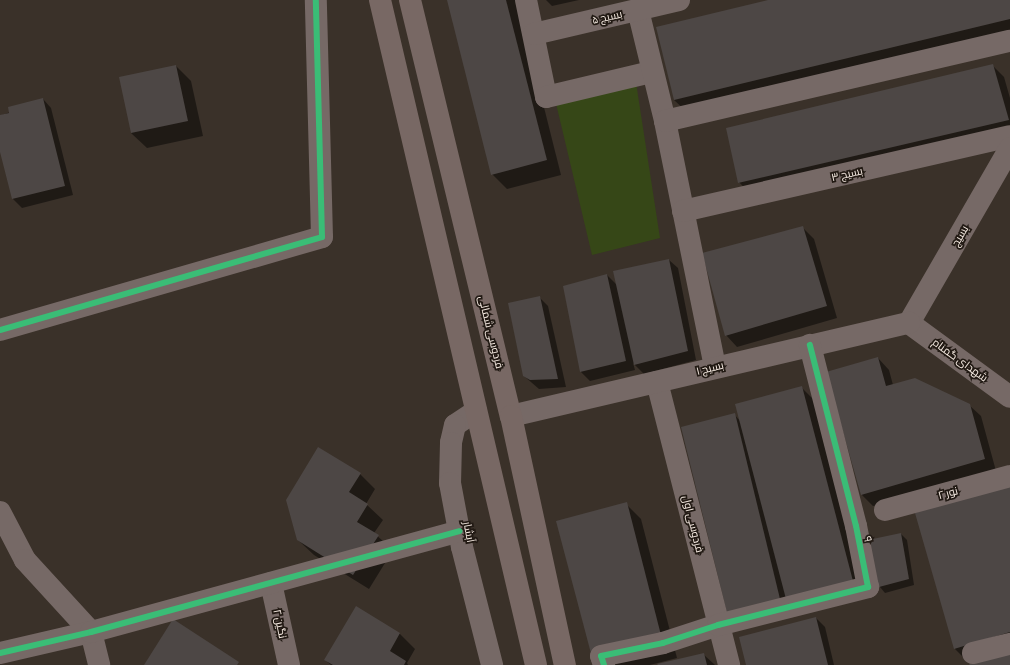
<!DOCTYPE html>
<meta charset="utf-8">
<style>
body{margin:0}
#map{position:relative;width:1010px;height:665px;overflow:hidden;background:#3a3129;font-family:"Crimson Pro",Cairo,serif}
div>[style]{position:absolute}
.green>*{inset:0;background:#364717}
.shadow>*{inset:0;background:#0007}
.building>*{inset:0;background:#4d4745}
.minor>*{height:22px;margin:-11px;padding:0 11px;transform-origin:11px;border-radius:11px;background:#766966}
.major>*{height:22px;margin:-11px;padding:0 11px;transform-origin:11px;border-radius:11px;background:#786864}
.cycleway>*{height:6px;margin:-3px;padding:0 3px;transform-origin:3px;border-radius:3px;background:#3abd76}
span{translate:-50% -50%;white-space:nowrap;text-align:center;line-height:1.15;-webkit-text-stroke:3.5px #221a14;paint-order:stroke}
.street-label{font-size:11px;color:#faefe6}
</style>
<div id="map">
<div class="green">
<div style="clip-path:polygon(635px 76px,660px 238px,592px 255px,554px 95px)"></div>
</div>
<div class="shadow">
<div style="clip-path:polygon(448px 0,517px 0,561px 175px,507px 189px,492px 174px)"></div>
<div style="clip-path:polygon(546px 0,579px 0,552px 6px)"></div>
<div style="clip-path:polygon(772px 0,1010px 0,1010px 32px,686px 111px,674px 100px)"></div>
<div style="clip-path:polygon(176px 66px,191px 81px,203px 136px,147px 148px,131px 133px)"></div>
<div style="clip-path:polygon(993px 66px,1004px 77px,1010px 98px,1010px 134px,750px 194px,739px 182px)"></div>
<div style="clip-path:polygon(43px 99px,51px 108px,73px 195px,22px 208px,13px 199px,0 148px,0 116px)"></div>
<div style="clip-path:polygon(803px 228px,814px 239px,837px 318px,737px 347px,726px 335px)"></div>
<div style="clip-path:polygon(669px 260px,678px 268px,696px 360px,644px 374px,633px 363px,635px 370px,590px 381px,581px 372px,564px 287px,607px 275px,618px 286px)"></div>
<div style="clip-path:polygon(539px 297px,548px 306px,566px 387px,539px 389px,524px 376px)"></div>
<div style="clip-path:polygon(878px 358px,889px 370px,893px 385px,969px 405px,981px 416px,996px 471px,873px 506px,862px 495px)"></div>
<div style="clip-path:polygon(802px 388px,813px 399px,863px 593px,739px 624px,734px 414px,740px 421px)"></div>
<div style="clip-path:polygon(360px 474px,375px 489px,366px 504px,383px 520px,374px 533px,393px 550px,369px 589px,314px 555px,298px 540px)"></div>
<div style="clip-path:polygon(1010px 480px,1010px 646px,966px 660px,955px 649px)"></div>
<div style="clip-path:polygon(626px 504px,641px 519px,677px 658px,650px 665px,598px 665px)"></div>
<div style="clip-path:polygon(901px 534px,907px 540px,914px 585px,885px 593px,880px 587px)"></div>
<div style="clip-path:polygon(357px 608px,400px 634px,415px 649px,407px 663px,408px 665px,331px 665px,325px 660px)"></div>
<div style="clip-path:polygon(816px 618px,825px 627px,834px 665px,747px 665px)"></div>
<div style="clip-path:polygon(703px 654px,715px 665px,659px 665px)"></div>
</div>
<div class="building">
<div style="clip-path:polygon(447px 0,506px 0,547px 160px,491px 175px)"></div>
<div style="clip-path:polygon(768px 0,1010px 0,1010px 19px,674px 100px,656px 27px)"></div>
<div style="clip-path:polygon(993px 64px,1009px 120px,738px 183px,726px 128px)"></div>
<div style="clip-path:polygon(176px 65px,188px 121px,131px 133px,119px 77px)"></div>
<div style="clip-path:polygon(43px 98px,65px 186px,12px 199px,0 152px,0 115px,9px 113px,8px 107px)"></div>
<div style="clip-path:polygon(803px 226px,827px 306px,725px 336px,702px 253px)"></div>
<div style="clip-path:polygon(669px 259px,688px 351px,634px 365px,613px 271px)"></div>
<div style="clip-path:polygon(607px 274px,626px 361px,580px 372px,563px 286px)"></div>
<div style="clip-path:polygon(540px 296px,558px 379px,530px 380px,523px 376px,508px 303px)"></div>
<div style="clip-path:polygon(878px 357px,886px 386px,915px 378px,970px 404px,985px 459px,861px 495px,826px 372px)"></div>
<div style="clip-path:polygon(802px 386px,853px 581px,786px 599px,735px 404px)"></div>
<div style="clip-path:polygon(735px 413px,780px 599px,727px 613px,681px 427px)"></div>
<div style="clip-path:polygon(318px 447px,361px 473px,349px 492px,368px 504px,357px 522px,379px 535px,353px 575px,297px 540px,286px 500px)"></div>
<div style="clip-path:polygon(1010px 479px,1010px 632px,954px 649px,915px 513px)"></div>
<div style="clip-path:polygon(627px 502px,663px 643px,593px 661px,556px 521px)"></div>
<div style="clip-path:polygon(901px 533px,909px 579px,879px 587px,868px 540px)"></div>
<div style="clip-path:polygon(356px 606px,400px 633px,390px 651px,406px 661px,404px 665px,333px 665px,324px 660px)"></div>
<div style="clip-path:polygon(816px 617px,828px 665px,746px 665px,739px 637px)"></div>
<div style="clip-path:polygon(173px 619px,239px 662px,237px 665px,144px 665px)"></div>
<div style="clip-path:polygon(704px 653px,707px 665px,658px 665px,657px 664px)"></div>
<div style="clip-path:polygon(1010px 654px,1010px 665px,970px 665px,969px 664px)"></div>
</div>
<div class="minor">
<div style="left:526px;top:0;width:99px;rotate:78.3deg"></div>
<div style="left:546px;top:97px;width:108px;rotate:-13.4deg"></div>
<div style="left:638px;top:10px;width:114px;rotate:76.3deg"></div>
<div style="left:665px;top:121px;width:251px;rotate:78.5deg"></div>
<div style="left:534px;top:34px;width:149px;rotate:-13.2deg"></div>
<div style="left:665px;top:121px;width:354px;rotate:-13.1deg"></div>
<div style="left:683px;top:211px;width:335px;rotate:-12.9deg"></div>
<div style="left:909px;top:323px;width:202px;rotate:-60deg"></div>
<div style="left:909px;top:323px;width:125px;rotate:36.2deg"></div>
<div style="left:0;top:330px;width:335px;rotate:-16.1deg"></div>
<div style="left:322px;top:237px;width:237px;rotate:-91.5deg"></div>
<div style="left:657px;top:382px;width:292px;rotate:75.7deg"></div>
<div style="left:476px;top:411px;width:25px;rotate:146deg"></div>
<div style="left:455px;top:425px;width:18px;rotate:103deg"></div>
<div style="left:451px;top:443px;width:40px;rotate:91.4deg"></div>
<div style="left:450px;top:483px;width:65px;rotate:79.4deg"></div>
<div style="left:462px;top:547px;width:122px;rotate:75.7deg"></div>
<div style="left:511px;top:416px;width:409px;rotate:-13.2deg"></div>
<div style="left:885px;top:510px;width:130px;rotate:-15.2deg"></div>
<div style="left:0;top:512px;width:54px;rotate:62.5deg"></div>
<div style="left:25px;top:560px;width:98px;rotate:47.5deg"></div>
<div style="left:91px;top:632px;width:34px;rotate:76deg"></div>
<div style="left:271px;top:583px;width:84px;rotate:77.6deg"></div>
<div style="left:0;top:653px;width:93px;rotate:-13deg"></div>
<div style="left:91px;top:632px;width:382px;rotate:-15.3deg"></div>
<div style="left:973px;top:653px;width:38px;rotate:-14deg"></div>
<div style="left:604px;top:665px;width:9px;rotate:-108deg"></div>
<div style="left:601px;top:656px;width:63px;rotate:-11.8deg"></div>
<div style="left:663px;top:643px;width:58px;rotate:-18.1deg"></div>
<div style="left:718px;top:625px;width:155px;rotate:-14.2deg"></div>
<div style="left:868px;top:587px;width:62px;rotate:-101.1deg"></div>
<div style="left:856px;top:526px;width:187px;rotate:-104.3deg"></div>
</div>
<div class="major">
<div style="left:380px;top:0;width:683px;rotate:76.8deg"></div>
<div style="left:410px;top:0;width:428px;rotate:76.4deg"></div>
<div style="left:511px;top:416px;width:255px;rotate:77.8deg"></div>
</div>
<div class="cycleway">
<div style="left:0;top:330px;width:335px;rotate:-16.1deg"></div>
<div style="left:322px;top:237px;width:237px;rotate:-91.5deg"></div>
<div style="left:0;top:653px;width:93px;rotate:-13deg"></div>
<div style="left:91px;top:632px;width:382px;rotate:-15.3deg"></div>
<div style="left:604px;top:665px;width:9px;rotate:-108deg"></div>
<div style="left:601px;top:656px;width:63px;rotate:-11.8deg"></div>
<div style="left:663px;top:643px;width:58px;rotate:-18.1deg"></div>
<div style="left:718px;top:625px;width:155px;rotate:-14.2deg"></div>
<div style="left:868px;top:587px;width:62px;rotate:-101.1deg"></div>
<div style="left:856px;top:526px;width:187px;rotate:-104.3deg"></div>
</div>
<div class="street-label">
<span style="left:607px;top:17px;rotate:-13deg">بسیج ۵</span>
<span style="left:847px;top:174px;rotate:-13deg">بسیج ۳</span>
<span style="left:960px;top:236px;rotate:-60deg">بسیج</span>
<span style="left:491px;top:332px;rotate:76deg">فردوسی شمالی</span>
<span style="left:960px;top:360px;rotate:36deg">شهدای گمنام</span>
<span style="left:710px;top:368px;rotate:-14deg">بسیج ۱</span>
<span style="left:948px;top:493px;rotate:-15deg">نور ۲</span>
<span style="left:693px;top:524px;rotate:76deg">فردوسی اول</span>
<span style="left:469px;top:532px;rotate:79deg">آبشار</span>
<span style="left:868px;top:539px;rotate:79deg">۹</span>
<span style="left:280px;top:624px;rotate:78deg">نگین ۲</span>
</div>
</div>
